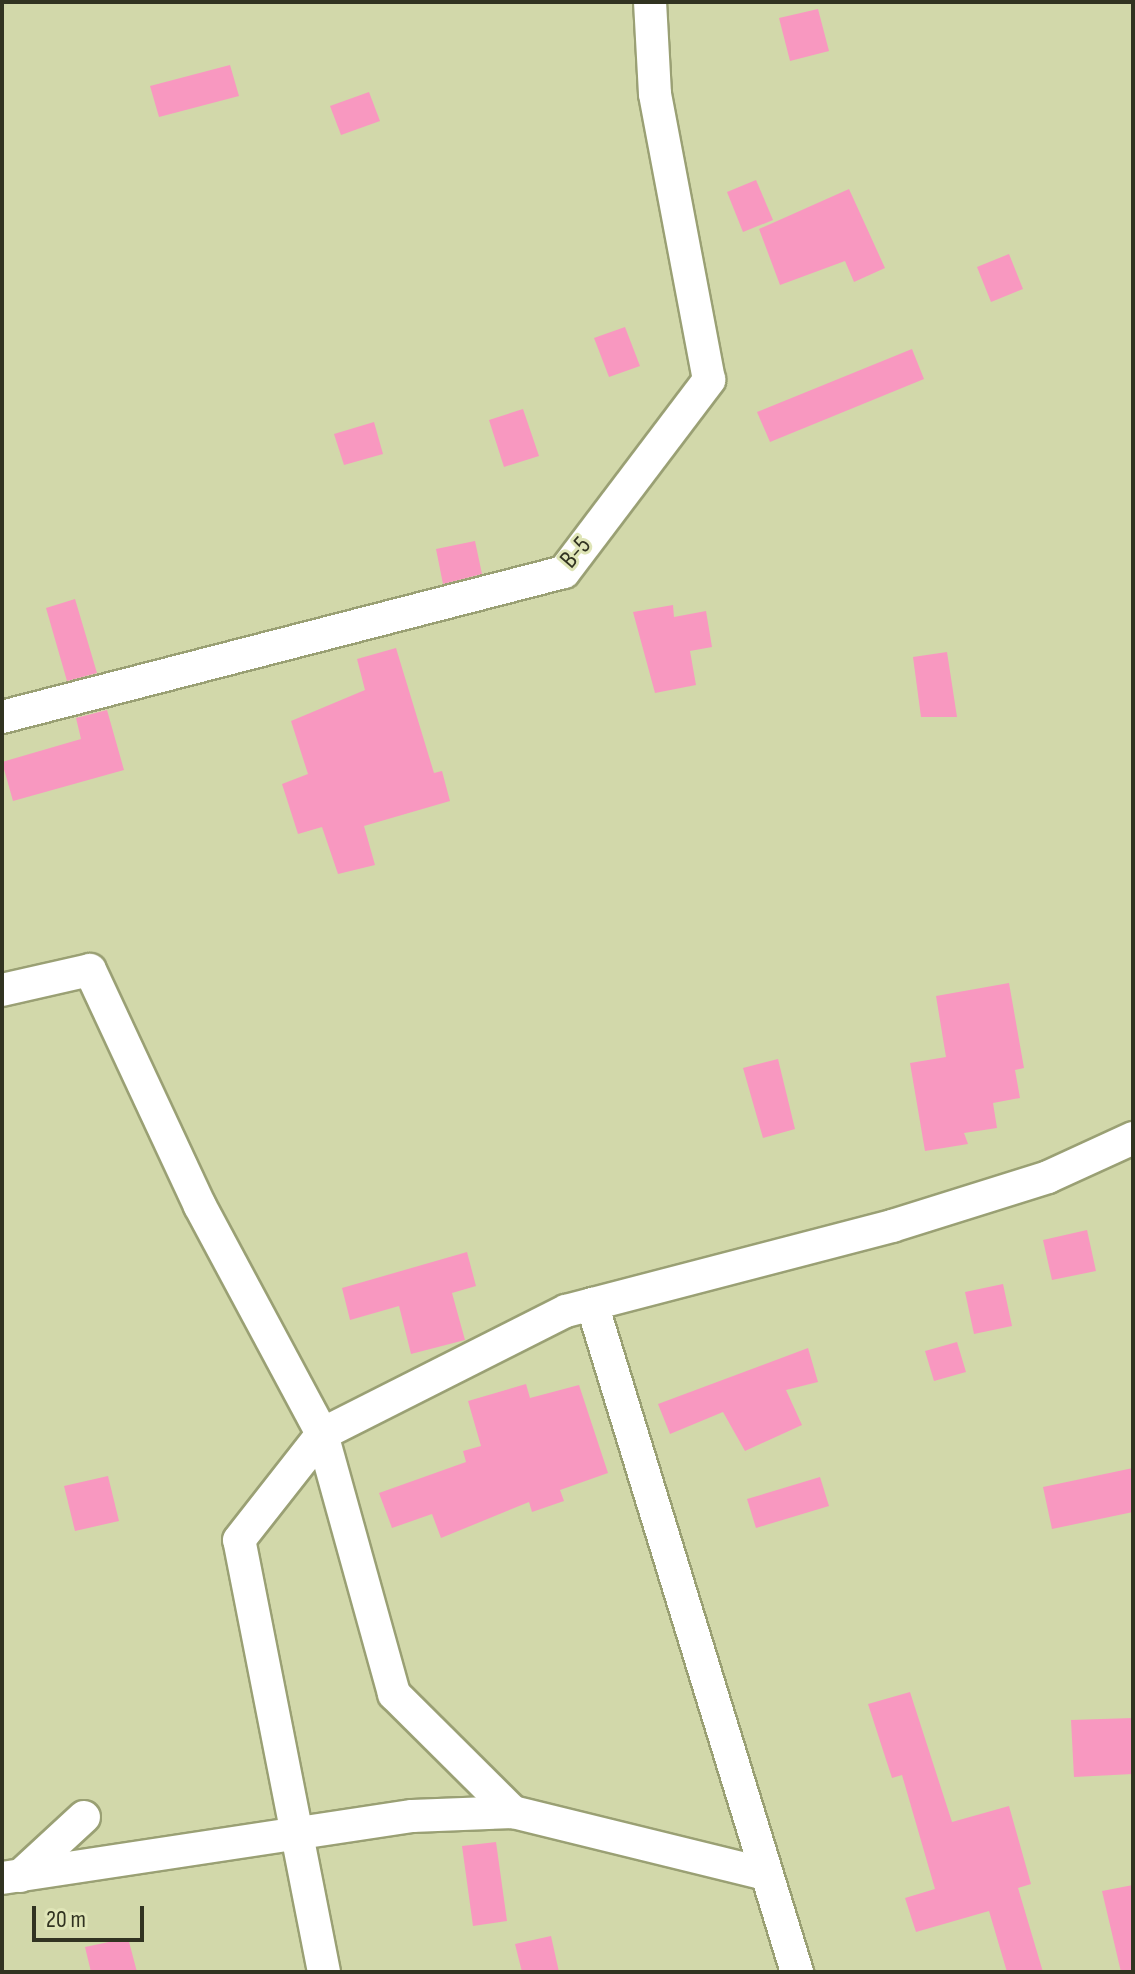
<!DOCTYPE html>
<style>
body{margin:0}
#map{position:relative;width:1135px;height:1974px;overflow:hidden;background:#d2d8aa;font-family:"Sofia Sans Condensed",sans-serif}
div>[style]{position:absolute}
.building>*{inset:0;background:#f898c0}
.roads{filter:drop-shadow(2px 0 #9aa074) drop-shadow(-2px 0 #9aa074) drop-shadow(0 2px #9aa074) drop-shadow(0 -2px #9aa074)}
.minor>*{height:32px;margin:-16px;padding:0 16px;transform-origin:16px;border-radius:16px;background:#fff}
span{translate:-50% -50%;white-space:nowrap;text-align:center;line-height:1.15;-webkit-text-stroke:6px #dfe5b7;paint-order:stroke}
.street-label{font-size:26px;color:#313321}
.frame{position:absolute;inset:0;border:4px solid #313321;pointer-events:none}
.scale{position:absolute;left:32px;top:1906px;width:112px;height:36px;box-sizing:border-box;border:4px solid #313321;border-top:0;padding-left:10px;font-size:24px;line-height:28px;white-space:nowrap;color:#313321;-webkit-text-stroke:6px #dfe5b7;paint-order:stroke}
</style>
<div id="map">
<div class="building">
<div style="clip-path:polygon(818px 9px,829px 51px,790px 61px,779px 18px)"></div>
<div style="clip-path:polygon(230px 65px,239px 96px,159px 117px,150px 86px)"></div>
<div style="clip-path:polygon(369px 92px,380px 121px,341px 135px,330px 106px)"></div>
<div style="clip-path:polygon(756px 180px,773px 220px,743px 232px,727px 192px)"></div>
<div style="clip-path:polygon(849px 189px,885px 268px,854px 282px,845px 261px,780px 285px,759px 229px)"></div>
<div style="clip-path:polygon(1009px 254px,1023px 289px,991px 302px,977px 267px)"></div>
<div style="clip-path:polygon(625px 327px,640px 366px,609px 377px,594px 338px)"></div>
<div style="clip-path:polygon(912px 349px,924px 379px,770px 442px,757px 412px)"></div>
<div style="clip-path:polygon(523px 409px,539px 456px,504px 467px,489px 420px)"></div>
<div style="clip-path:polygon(374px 422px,383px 454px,344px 465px,334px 434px)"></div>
<div style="clip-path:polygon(475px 541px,482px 574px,443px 584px,436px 549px)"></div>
<div style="clip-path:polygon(75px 599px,97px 673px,67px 681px,46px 608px)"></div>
<div style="clip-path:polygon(673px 605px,674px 617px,706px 611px,712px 647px,690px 651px,696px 685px,655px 693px,633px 612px)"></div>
<div style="clip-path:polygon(396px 648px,434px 773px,442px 771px,450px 801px,364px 826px,375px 865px,338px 874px,322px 827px,298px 834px,282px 784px,308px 774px,291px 721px,365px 690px,357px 659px)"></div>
<div style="clip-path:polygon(947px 652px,957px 717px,921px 717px,913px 657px)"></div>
<div style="clip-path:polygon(107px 710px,124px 770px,13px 801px,2px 762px,81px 739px,76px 718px)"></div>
<div style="clip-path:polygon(1009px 983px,1024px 1068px,1015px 1070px,1020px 1098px,993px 1103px,997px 1128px,964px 1133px,968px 1144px,925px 1151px,910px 1063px,946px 1057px,936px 996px)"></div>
<div style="clip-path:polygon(778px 1059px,795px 1129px,763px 1138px,743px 1068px)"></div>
<div style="clip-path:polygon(1087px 1230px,1096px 1271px,1052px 1280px,1043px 1240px)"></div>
<div style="clip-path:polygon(467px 1252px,476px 1286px,452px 1293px,465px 1340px,411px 1354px,399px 1306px,350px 1320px,342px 1288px)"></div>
<div style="clip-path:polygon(1003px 1284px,1012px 1326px,974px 1334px,965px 1292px)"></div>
<div style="clip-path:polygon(957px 1342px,966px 1372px,934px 1381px,925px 1351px)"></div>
<div style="clip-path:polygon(808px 1348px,818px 1382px,786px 1390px,802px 1425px,745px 1451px,723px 1412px,670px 1434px,658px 1404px)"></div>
<div style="clip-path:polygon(526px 1384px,530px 1398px,579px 1385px,608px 1473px,560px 1490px,564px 1501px,532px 1512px,529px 1502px,441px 1538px,432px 1514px,392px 1528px,379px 1493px,466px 1462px,463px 1451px,481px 1446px,468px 1401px)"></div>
<div style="clip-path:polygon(1133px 1468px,1133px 1512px,1052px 1529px,1043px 1487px)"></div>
<div style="clip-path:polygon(108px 1476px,119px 1521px,75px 1531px,64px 1486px)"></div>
<div style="clip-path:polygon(820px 1477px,829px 1506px,756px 1528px,747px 1499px)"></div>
<div style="clip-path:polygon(910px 1692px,952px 1822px,1009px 1806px,1031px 1884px,1018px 1888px,1043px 1972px,1007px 1972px,989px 1911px,916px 1932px,905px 1898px,935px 1889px,902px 1775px,892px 1778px,868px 1704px)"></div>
<div style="clip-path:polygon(1133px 1718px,1133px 1774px,1074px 1777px,1071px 1720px)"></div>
<div style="clip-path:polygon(496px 1842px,507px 1921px,473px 1926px,462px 1846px)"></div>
<div style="clip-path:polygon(1133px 1885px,1133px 1971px,1121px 1972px,1102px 1891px)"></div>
<div style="clip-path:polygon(551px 1936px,559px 1972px,522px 1972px,515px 1944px)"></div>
<div style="clip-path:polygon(128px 1938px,137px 1972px,91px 1972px,85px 1947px)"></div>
</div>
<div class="roads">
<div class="minor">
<div style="left:2px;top:717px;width:580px;rotate:-14.47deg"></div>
<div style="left:564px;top:572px;width:241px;rotate:-52.9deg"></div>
<div style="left:709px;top:380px;width:291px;rotate:-100.7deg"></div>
<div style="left:655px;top:94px;width:92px;rotate:-93.1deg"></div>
<div style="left:2px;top:990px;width:90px;rotate:-12.8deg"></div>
<div style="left:90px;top:970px;width:260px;rotate:65deg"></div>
<div style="left:200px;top:1206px;width:259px;rotate:61.8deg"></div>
<div style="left:322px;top:1434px;width:270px;rotate:74.5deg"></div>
<div style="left:394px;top:1694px;width:168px;rotate:44.8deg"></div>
<div style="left:592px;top:1304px;width:699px;rotate:72.94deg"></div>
<div style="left:20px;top:1876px;width:87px;rotate:-42.7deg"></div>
<div style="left:2px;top:1878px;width:415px;rotate:-8.6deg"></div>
<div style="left:412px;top:1816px;width:101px;rotate:-2.3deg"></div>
<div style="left:513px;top:1812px;width:260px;rotate:13.8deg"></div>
<div style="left:324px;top:1972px;width:440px;rotate:-101.1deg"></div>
<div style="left:239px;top:1540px;width:135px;rotate:-51.9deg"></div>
<div style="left:322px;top:1434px;width:273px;rotate:-26.8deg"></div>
<div style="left:566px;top:1311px;width:337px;rotate:-14.6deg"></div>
<div style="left:892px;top:1226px;width:164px;rotate:-17.4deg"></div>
<div style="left:1048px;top:1177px;width:94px;rotate:-24.6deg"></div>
</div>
</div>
<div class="street-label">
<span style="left:576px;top:553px;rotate:-49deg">B-5</span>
</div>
<div class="frame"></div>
<div class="scale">20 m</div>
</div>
